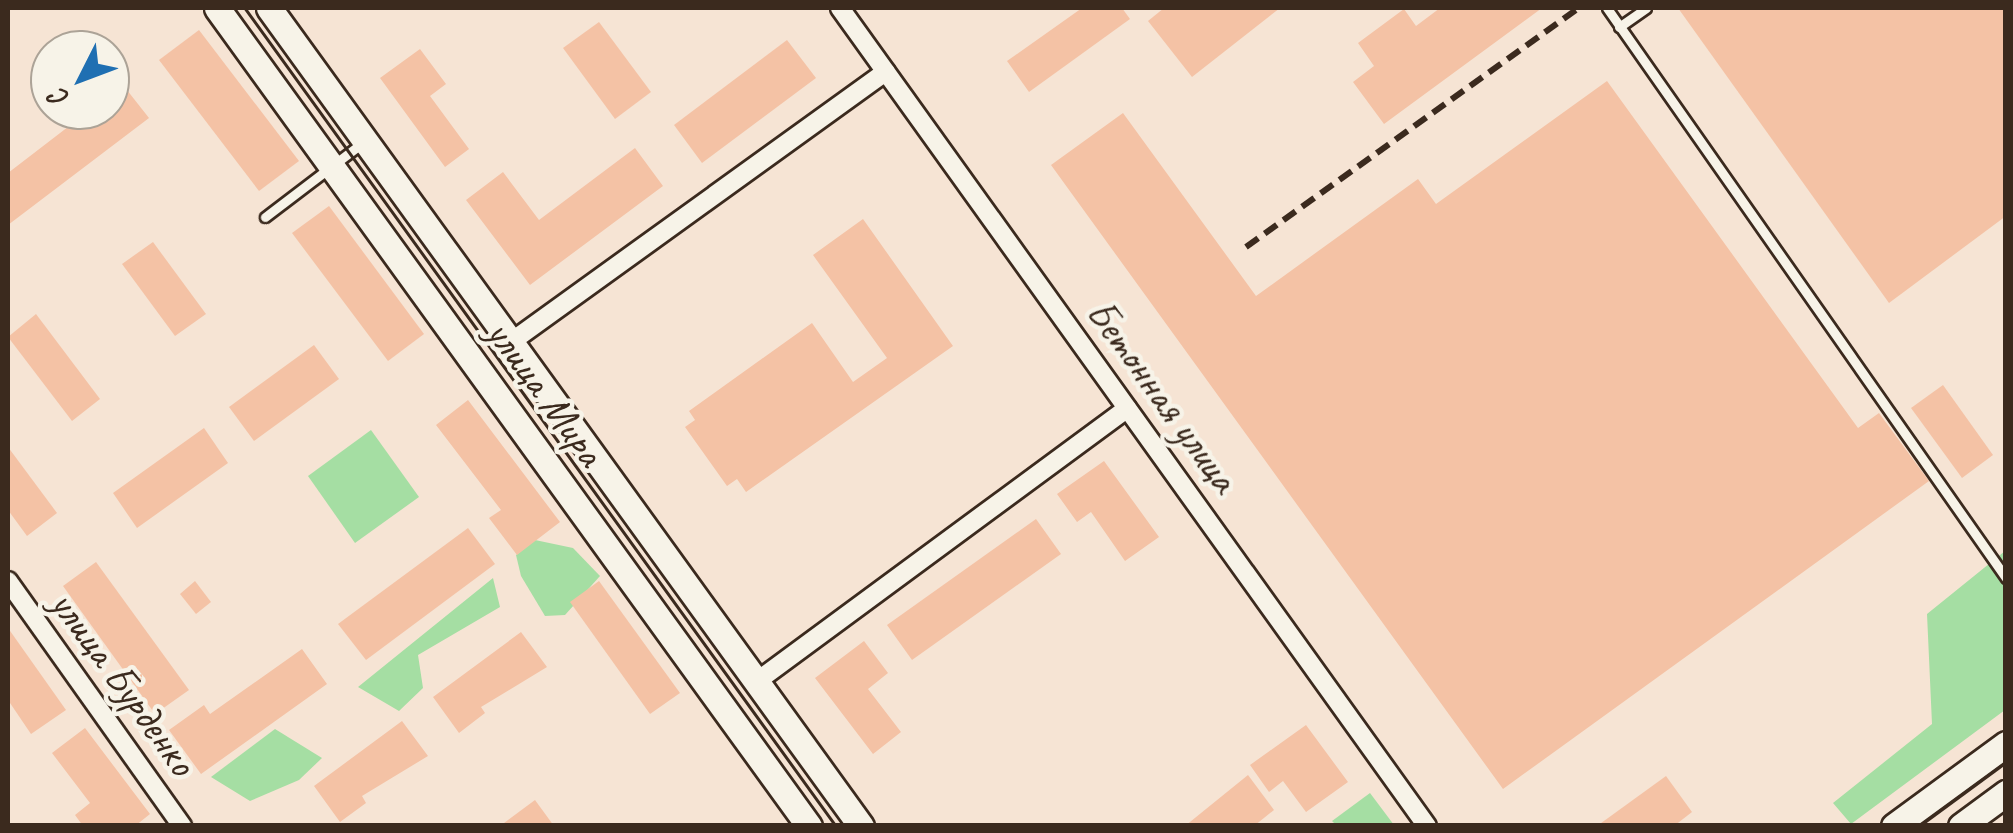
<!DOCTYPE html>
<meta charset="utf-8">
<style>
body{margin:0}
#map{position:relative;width:2013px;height:833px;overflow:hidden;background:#f6e4d4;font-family:Caveat,sans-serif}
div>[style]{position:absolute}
.green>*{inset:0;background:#a5dea3}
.building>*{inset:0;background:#f4c2a5}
.roads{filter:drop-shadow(2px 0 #3b2a1e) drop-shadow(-2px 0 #3b2a1e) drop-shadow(0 2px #3b2a1e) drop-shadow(0 -2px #3b2a1e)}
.lane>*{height:9px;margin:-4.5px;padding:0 4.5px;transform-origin:4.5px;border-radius:4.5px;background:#f7f3e8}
.street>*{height:18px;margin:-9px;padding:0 9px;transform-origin:9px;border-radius:9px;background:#f7f3e8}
.secondary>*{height:25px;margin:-12.5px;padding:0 12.5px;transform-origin:12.5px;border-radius:12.5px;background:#f7f3e8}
.tram>*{height:2.5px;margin:-1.25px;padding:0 1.25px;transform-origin:1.25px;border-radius:1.25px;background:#3b2a1e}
.rail>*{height:6px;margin-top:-3px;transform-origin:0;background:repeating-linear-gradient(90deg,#3b2a1e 0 15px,transparent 0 23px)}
span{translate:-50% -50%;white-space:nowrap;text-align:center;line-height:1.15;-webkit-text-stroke:9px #f7f3e8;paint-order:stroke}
.street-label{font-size:42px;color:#3b2a1e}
.frame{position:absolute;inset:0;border:10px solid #3b2a1e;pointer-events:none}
.north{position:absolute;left:30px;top:30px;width:100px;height:100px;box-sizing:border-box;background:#f7f3e8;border:2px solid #aca397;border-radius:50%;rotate:228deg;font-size:28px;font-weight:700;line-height:40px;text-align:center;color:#3b2a1e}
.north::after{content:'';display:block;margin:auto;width:35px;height:45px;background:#1f6fb2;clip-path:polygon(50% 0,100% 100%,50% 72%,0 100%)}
</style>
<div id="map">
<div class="green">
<div style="clip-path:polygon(371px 430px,419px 497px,355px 543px,308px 476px)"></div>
<div style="clip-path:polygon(535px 540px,573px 548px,600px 576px,565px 615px,545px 616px,521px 576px,516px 555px)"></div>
<div style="clip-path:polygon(2005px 551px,2005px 710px,1851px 824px,1833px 803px,1932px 724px,1927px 614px)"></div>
<div style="clip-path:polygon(493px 578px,500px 607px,418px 655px,423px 688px,399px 711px,358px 687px)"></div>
<div style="clip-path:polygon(275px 729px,322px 758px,299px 780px,250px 801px,211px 777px)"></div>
<div style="clip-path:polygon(1370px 793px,1394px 825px,1336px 825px,1332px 821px)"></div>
</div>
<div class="building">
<div style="clip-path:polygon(1082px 8px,1122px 8px,1130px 19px,1029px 92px,1007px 61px)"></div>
<div style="clip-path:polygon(1164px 8px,1280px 8px,1192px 77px,1148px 21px)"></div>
<div style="clip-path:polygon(1440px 8px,1542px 8px,1384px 124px,1353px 82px,1374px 66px,1358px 43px,1404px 9px,1416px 26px)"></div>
<div style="clip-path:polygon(1678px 8px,2006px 8px,2006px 216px,1889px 303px)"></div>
<div style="clip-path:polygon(599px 22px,651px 92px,615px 119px,563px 48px)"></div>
<div style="clip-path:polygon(199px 30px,299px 161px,259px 191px,159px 60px)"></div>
<div style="clip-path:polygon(787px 40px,816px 78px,702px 163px,674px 125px)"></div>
<div style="clip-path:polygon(420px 49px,446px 84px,430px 96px,469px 149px,445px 167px,380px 78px)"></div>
<div style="clip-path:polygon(1607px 81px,1858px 428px,1879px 413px,1929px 481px,1503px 789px,1051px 165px,1123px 113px,1256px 296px,1418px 179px,1436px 204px)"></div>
<div style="clip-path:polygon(123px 85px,149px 118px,8px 225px,8px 173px,90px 110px,110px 110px,110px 95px)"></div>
<div style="clip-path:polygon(635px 148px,663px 186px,530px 285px,466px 200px,503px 172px,539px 220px)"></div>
<div style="clip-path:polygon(329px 206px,424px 334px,388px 361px,292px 233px)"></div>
<div style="clip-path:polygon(863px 219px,953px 346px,746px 492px,737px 479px,727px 486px,685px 427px,695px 420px,689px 411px,812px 323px,853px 382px,887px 358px,813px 255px)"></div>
<div style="clip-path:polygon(153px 242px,206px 314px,175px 336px,122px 264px)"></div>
<div style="clip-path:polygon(36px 314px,100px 399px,72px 421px,8px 337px)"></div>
<div style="clip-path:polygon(314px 345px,339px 379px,254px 441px,229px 407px)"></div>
<div style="clip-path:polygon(1943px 385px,1993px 455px,1962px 478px,1911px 408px)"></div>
<div style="clip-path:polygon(468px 400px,560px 522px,517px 555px,489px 518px,501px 510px,436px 425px)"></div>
<div style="clip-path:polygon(204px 428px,228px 463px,137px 528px,113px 493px)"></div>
<div style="clip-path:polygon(8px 447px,57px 513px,27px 536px,8px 510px)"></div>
<div style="clip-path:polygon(1104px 461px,1159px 537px,1125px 561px,1091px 512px,1077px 522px,1057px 494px)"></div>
<div style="clip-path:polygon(1036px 519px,1061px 554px,912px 660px,887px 625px)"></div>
<div style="clip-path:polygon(468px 528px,495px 564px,366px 660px,338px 624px)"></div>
<div style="clip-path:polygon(96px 562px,189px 690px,155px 714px,63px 586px)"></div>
<div style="clip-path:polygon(195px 581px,211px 602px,196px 614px,180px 594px)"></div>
<div style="clip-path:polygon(599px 581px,680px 693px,650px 714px,570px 602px)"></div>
<div style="clip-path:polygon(8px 628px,66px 710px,31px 734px,8px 700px)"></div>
<div style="clip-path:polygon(521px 632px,547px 667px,481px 707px,485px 713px,459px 733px,433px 697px)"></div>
<div style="clip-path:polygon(864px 641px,888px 673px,868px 689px,901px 732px,873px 754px,815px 678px)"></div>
<div style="clip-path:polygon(302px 649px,327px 684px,201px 774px,169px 730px,204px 705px,210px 714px)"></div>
<div style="clip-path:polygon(402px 721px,428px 756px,362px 796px,366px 803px,340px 822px,314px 786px)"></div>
<div style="clip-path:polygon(1306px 725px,1348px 782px,1306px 812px,1283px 781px,1269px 792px,1250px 765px)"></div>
<div style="clip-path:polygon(85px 728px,150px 814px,135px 826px,83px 826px,75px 815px,90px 803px,52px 753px)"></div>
<div style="clip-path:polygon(1248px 775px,1274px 810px,1254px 826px,1185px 826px)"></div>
<div style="clip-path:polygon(1666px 776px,1692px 812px,1674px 826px,1597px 826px)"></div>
<div style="clip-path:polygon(535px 800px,554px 826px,500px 826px)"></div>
</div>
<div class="roads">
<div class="lane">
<div style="left:1607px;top:8px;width:696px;rotate:55.01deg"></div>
<div style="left:1619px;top:27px;width:33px;rotate:-35deg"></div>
<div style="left:265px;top:217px;width:122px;rotate:-37.3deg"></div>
</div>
<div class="street">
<div style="left:840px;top:8px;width:1007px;rotate:54.34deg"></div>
<div style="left:511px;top:342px;width:462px;rotate:-35.8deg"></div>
<div style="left:8px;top:581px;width:301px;rotate:54.6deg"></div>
<div style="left:756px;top:682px;width:461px;rotate:-36.4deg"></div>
</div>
<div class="secondary">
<div style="left:217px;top:8px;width:1010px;rotate:54.11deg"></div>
<div style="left:269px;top:8px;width:1010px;rotate:54.11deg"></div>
<div style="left:1894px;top:826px;width:139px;rotate:-36.2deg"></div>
<div style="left:1961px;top:826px;width:56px;rotate:-36.3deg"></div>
</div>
</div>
<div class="tram">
<div style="left:245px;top:8px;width:1009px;rotate:54.15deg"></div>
<div style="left:1919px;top:826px;width:108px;rotate:-36.3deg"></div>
</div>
<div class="rail">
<div style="left:1246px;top:247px;width:410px;rotate:-35.7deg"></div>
</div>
<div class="street-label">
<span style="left:545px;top:393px;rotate:54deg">улица Мира</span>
<span style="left:1162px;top:396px;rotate:54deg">Бетонная улица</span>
<span style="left:123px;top:683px;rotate:54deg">улица Бурденко</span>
</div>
<div class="frame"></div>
<div class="north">С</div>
</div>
